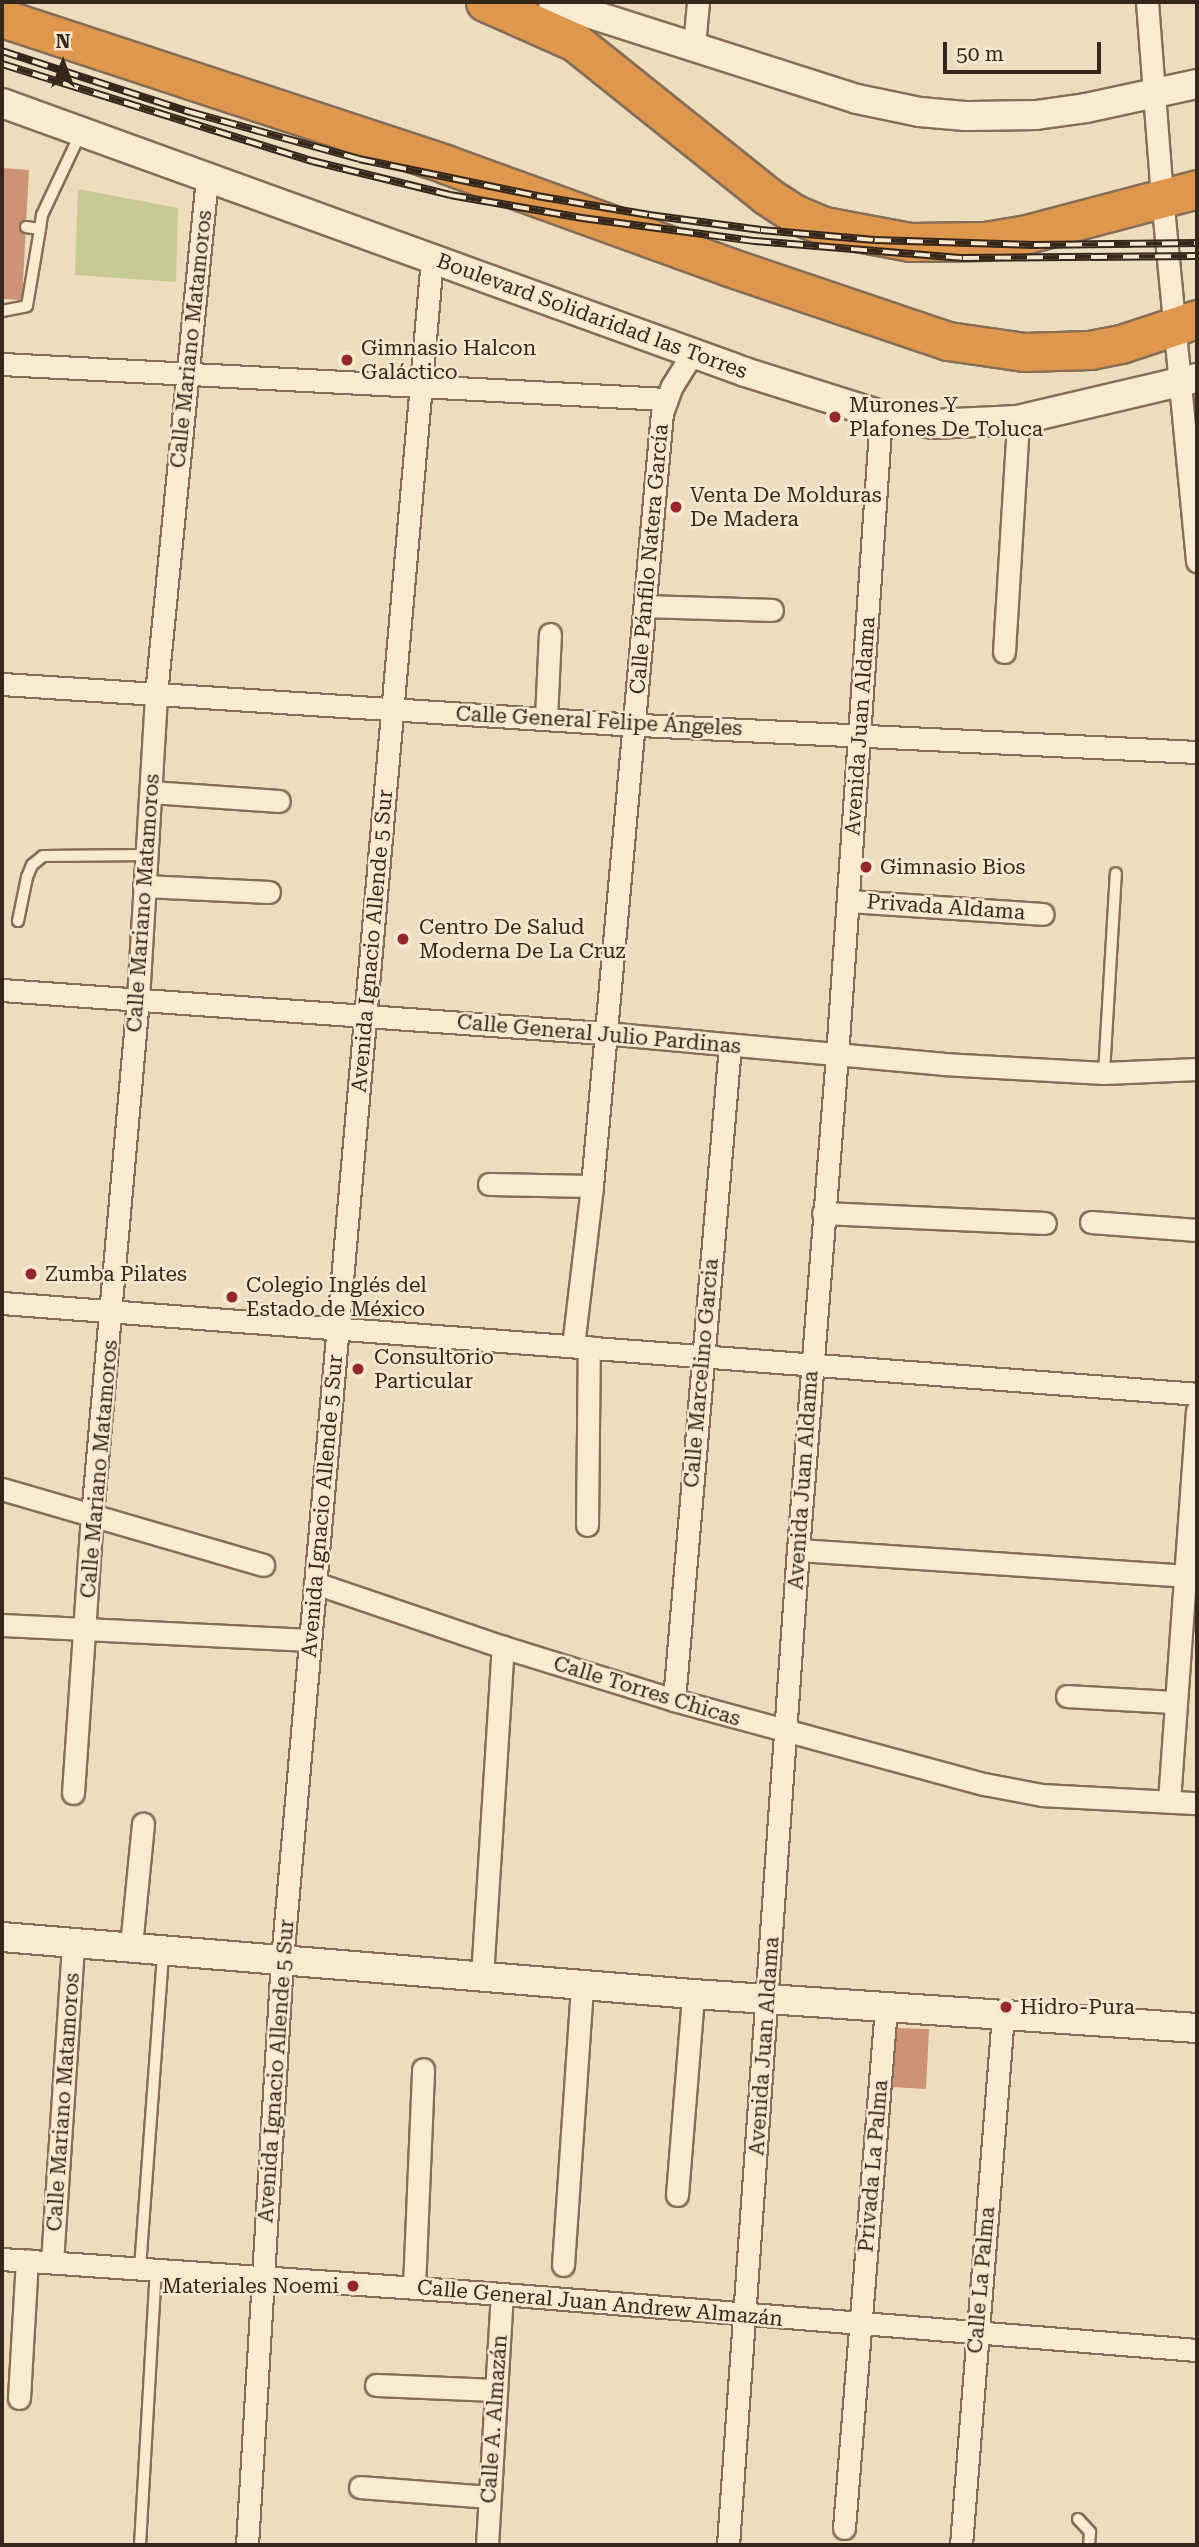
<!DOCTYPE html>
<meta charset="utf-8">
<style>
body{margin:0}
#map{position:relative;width:1199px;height:2547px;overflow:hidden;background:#edddbe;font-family:"Roboto Serif",serif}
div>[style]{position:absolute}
.green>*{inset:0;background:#c7cb93}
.building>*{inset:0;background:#cc9474}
.roads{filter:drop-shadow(2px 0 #856d57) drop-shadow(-2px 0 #856d57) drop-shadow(0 2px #856d57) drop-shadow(0 -2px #856d57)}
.lane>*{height:10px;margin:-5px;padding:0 5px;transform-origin:5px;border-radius:5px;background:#f8ebd1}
.street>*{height:21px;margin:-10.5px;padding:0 10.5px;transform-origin:10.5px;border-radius:10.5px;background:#f8ebd1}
.secondary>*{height:28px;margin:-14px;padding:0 14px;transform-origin:14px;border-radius:14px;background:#f8ebd1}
.highway>*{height:37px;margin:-18.5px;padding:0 18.5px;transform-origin:18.5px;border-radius:18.5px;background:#de974d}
.rail>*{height:8px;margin-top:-4px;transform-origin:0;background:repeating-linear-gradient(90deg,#f5e8ce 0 16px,#35271c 0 32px);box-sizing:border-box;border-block:2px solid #35271c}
.dots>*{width:19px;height:19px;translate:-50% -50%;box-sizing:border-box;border:4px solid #f5e8ce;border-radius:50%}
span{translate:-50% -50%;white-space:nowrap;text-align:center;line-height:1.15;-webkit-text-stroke:5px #f5e8ce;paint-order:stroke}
.street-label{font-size:21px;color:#35271c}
.poi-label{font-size:21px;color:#35271c}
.left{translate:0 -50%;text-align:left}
.right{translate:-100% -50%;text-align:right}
.frame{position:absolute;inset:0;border:4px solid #35271c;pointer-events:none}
.north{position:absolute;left:28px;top:28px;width:70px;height:70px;-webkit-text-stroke:5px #f5e8ce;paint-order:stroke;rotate:0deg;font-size:19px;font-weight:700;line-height:28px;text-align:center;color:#35271c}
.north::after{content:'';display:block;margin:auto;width:24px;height:32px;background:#35271c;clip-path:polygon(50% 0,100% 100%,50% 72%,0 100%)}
.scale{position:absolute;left:943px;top:42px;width:158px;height:32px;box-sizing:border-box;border:4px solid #35271c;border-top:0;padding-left:9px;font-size:21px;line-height:24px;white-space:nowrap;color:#35271c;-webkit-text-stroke:5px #f5e8ce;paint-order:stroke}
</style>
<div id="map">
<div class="green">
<div style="clip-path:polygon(78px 189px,178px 208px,176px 282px,75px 275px)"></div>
</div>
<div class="building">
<div style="clip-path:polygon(2px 168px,29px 170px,22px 300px,2px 299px)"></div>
<div style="clip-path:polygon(894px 2028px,929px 2029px,926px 2089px,891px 2087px)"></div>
</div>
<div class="roads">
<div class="lane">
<div style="left:26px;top:227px;width:14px;rotate:8deg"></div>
<div style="left:40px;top:229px;width:14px;rotate:-82deg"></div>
<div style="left:42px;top:215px;width:92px;rotate:-64.8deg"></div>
<div style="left:2px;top:311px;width:25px;rotate:-11deg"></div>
<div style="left:27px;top:306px;width:78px;rotate:-80.4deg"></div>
<div style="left:18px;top:921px;width:45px;rotate:-78.4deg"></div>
<div style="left:27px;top:877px;width:13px;rotate:-67deg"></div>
<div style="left:32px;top:865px;width:14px;rotate:-39deg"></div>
<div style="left:43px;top:856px;width:103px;rotate:-0.6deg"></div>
<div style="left:1104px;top:1073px;width:200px;rotate:-86.6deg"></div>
<div style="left:140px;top:2268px;width:316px;rotate:-85.8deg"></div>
<div style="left:1078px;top:2519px;width:18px;rotate:47deg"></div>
<div style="left:1090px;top:2532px;width:13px;rotate:94deg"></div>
<div style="left:140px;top:2545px;width:276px;rotate:-86.7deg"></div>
</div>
<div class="street">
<div style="left:1147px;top:2px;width:196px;rotate:85.6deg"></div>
<div style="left:1162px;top:197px;width:366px;rotate:84.5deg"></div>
<div style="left:694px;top:46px;width:44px;rotate:-84.8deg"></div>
<div style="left:2px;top:364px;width:665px;rotate:3.02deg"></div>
<div style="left:645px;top:606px;width:127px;rotate:1.8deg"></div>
<div style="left:1004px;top:652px;width:232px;rotate:-86.5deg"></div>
<div style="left:2px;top:684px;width:619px;rotate:3.7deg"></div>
<div style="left:620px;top:724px;width:578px;rotate:2.78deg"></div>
<div style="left:546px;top:718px;width:84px;rotate:-87.3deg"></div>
<div style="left:151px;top:792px;width:128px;rotate:4deg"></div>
<div style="left:144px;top:886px;width:125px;rotate:2.7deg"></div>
<div style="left:848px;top:901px;width:195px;rotate:3.8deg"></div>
<div style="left:2px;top:990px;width:604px;rotate:4.09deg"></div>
<div style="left:604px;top:1033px;width:340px;rotate:5.2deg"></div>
<div style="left:943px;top:1064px;width:161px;rotate:3.2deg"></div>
<div style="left:1104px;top:1073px;width:93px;rotate:-2.5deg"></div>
<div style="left:489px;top:1184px;width:103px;rotate:1.1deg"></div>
<div style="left:823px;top:1213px;width:222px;rotate:2.6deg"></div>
<div style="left:1091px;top:1222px;width:106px;rotate:4.3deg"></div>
<div style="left:2px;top:1303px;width:1198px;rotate:4.35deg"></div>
<div style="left:573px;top:1346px;width:161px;rotate:-83.2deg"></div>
<div style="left:592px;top:1186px;width:776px;rotate:-84.83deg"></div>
<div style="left:662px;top:413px;width:29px;rotate:-70deg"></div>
<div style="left:672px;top:386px;width:39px;rotate:-58deg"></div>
<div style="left:2px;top:1489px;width:272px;rotate:16.2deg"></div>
<div style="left:587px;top:1525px;width:178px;rotate:-89.4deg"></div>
<div style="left:798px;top:1550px;width:388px;rotate:3.8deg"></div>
<div style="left:315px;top:1583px;width:199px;rotate:18.8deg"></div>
<div style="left:503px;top:1647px;width:179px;rotate:17.2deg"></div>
<div style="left:674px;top:1700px;width:321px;rotate:15.2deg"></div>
<div style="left:984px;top:1784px;width:59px;rotate:10.7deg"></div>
<div style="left:1042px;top:1795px;width:155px;rotate:3deg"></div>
<div style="left:2px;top:1625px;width:308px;rotate:2.8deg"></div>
<div style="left:1067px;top:1696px;width:109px;rotate:3.2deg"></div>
<div style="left:674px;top:1700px;width:656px;rotate:-85.11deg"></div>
<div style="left:73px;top:1793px;width:278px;rotate:-86.1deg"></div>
<div style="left:92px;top:1516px;width:519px;rotate:-84.92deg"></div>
<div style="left:138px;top:999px;width:306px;rotate:-86.6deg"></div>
<div style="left:156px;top:694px;width:519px;rotate:-84.36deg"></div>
<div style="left:1169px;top:1801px;width:391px;rotate:-85.9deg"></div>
<div style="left:131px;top:1946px;width:123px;rotate:-84.4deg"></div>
<div style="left:482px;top:1977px;width:331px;rotate:-86.4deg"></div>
<div style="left:677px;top:2195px;width:202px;rotate:-85.4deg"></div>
<div style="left:2px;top:2259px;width:501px;rotate:4deg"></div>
<div style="left:502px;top:2294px;width:697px;rotate:4.61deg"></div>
<div style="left:52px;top:2262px;width:321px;rotate:-86.2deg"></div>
<div style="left:563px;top:2265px;width:281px;rotate:-86.1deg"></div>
<div style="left:414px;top:2287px;width:218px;rotate:-87.6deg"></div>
<div style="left:376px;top:2385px;width:120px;rotate:2.4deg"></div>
<div style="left:19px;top:2398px;width:138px;rotate:-86.7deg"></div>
<div style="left:360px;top:2487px;width:129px;rotate:4.4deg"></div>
<div style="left:844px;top:2528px;width:523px;rotate:-85.39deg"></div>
<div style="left:247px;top:2545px;width:586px;rotate:-86.58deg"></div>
<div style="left:282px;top:1960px;width:1708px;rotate:-84.96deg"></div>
<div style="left:487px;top:2545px;width:251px;rotate:-86.6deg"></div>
<div style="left:728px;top:2545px;width:997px;rotate:-85.98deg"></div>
<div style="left:798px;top:1550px;width:496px;rotate:-85.5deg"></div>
<div style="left:837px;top:1056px;width:643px;rotate:-86.07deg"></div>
<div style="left:961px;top:2545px;width:532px;rotate:-85.47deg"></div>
</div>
<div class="secondary">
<div style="left:553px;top:2px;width:319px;rotate:17.7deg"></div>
<div style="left:857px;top:99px;width:64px;rotate:11.7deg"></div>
<div style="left:920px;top:112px;width:45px;rotate:5.1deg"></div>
<div style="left:965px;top:116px;width:71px;rotate:-0.8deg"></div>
<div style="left:1036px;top:115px;width:50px;rotate:-8deg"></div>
<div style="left:1086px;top:108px;width:114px;rotate:-12.2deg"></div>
<div style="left:2px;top:103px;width:790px;rotate:19.9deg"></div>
<div style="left:745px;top:372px;width:143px;rotate:17.5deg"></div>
<div style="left:881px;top:415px;width:53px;rotate:9.8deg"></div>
<div style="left:933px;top:424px;width:85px;rotate:-2.7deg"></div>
<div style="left:1018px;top:420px;width:184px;rotate:-13.2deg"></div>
<div style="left:2px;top:1937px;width:693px;rotate:4.72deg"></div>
<div style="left:693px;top:1994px;width:505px;rotate:3.86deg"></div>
</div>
<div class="highway">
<div style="left:485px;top:2px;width:98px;rotate:24deg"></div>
<div style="left:575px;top:42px;width:246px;rotate:38.7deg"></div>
<div style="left:767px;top:196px;width:31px;rotate:33deg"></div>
<div style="left:793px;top:213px;width:34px;rotate:23deg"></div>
<div style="left:824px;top:226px;width:87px;rotate:10.5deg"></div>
<div style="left:910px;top:242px;width:75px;rotate:-0.8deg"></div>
<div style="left:985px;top:241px;width:43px;rotate:-9.5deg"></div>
<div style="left:1027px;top:234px;width:176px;rotate:-14.8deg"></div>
<div style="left:2px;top:18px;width:466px;rotate:18.2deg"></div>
<div style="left:445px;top:164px;width:302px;rotate:19.9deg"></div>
<div style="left:729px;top:267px;width:231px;rotate:18.7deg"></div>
<div style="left:948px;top:341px;width:77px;rotate:8.2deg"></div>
<div style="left:1024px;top:352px;width:66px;rotate:-1.7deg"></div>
<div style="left:1090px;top:350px;width:32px;rotate:-11deg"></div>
<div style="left:1121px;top:344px;width:80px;rotate:-18.2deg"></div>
</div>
</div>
<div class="rail">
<div style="left:2px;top:51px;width:198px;rotate:18deg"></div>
<div style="left:190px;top:112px;width:175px;rotate:15.5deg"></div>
<div style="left:359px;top:159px;width:182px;rotate:11.7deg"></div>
<div style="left:537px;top:196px;width:114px;rotate:9.6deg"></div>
<div style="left:649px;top:215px;width:113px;rotate:7.6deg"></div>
<div style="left:761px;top:230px;width:114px;rotate:5deg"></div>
<div style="left:875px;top:240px;width:159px;rotate:1.8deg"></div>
<div style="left:1034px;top:245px;width:163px;rotate:-0.7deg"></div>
<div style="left:2px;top:64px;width:325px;rotate:17.4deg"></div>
<div style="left:312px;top:161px;width:142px;rotate:13.8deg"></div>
<div style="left:450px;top:195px;width:134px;rotate:9.9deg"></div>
<div style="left:582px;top:218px;width:175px;rotate:7.6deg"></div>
<div style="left:755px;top:241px;width:209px;rotate:4.7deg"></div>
<div style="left:963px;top:258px;width:234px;rotate:-0.5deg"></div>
</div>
<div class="dots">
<div style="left:347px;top:360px;background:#94272d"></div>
<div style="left:835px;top:417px;background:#94272d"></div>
<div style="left:676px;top:507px;background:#94272d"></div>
<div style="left:866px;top:867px;background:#94272d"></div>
<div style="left:403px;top:939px;background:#94272d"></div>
<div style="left:31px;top:1274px;background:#94272d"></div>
<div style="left:232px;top:1297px;background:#94272d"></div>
<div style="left:358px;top:1369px;background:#94272d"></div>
<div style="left:1006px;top:2007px;background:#94272d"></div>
<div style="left:353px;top:2286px;background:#94272d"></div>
</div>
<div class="street-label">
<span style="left:592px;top:316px;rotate:20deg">Boulevard Solidaridad las Torres</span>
<span style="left:191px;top:339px;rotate:-84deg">Calle Mariano Matamoros</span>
<span style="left:649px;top:559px;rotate:-85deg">Calle Pánfilo Natera García</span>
<span style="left:599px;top:721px;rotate:3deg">Calle General Felipe Ángeles</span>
<span style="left:860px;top:726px;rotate:-86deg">Avenida Juan Aldama</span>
<span style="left:143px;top:903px;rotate:-86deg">Calle Mariano Matamoros</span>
<span style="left:946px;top:907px;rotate:4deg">Privada Aldama</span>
<span style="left:372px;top:941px;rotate:-85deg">Avenida Ignacio Allende 5 Sur</span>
<span style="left:599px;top:1034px;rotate:5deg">Calle General Julio Pardinas</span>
<span style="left:701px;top:1373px;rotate:-85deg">Calle Marcelino Garcia</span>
<span style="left:99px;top:1469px;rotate:-85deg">Calle Mariano Matamoros</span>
<span style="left:803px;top:1480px;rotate:-86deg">Avenida Juan Aldama</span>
<span style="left:322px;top:1506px;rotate:-85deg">Avenida Ignacio Allende 5 Sur</span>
<span style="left:647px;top:1691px;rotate:17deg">Calle Torres Chicas</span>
<span style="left:764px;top:2046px;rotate:-86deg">Avenida Juan Aldama</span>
<span style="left:276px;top:2071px;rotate:-86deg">Avenida Ignacio Allende 5 Sur</span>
<span style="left:63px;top:2102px;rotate:-86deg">Calle Mariano Matamoros</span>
<span style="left:873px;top:2166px;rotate:-85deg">Privada La Palma</span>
<span style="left:981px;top:2280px;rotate:-85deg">Calle La Palma</span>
<span style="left:600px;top:2303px;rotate:5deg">Calle General Juan Andrew Almazán</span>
<span style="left:494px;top:2419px;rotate:-86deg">Calle A. Almazán</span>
</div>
<div class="poi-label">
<span class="left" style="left:361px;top:360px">Gimnasio Halcon<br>Galáctico</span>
<span class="left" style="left:849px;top:417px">Murones Y<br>Plafones De Toluca</span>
<span class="left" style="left:690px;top:507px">Venta De Molduras<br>De Madera</span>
<span class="left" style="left:880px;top:867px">Gimnasio Bios</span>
<span class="left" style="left:419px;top:939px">Centro De Salud<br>Moderna De La Cruz</span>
<span class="left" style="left:45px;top:1274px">Zumba Pilates</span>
<span class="left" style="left:246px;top:1297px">Colegio Inglés del<br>Estado de México</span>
<span class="left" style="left:374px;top:1369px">Consultorio<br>Particular</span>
<span class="left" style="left:1020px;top:2007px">Hidro-Pura</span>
<span class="right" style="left:339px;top:2286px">Materiales Noemi</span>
</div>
<div class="frame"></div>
<div class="north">N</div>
<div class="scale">50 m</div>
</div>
